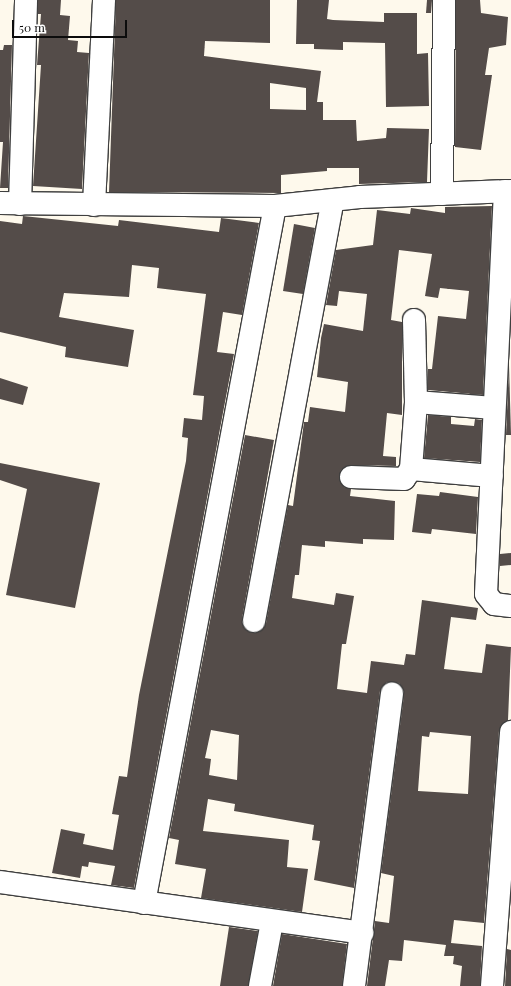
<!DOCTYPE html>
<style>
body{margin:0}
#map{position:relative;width:511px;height:986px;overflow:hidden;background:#fef9ec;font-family:"Playfair Display",serif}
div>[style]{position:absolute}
.building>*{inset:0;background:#544c49}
.roads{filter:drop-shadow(1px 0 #3f3f3f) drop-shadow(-1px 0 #3f3f3f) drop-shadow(0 1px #3f3f3f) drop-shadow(0 -1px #3f3f3f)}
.minor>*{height:22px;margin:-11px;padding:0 11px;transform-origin:11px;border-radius:11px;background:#fff}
span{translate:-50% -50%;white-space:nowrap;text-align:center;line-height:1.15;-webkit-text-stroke:4px #fff;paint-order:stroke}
.scale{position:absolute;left:12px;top:20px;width:115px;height:18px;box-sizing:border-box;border:2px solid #0c0c0c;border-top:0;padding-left:5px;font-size:12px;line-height:14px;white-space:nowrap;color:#0c0c0c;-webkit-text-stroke:3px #fff;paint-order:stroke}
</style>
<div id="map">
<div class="building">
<div style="clip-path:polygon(38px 0,61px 0,60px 15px,70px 16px,68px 40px,78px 41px,77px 52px,89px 53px,82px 189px,33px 186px,41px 65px,37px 65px,41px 14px,38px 14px)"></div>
<div style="clip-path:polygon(evenodd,116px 0,270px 0,270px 43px,205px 41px,204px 56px,321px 71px,317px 102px,323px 102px,323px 120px,356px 120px,357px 141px,386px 138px,387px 128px,429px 129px,427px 182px,359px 184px,359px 168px,327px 168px,327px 171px,281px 175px,281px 193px,109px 192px,116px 0,270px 83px,306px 88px,306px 110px,270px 109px,270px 83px)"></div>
<div style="clip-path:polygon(297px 0,329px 0,327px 19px,333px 20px,384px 22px,384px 13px,417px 13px,417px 54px,428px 53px,429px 106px,386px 107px,385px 43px,343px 42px,343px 50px,314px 49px,314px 44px,296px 44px)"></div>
<div style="clip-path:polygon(427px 0,432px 0,431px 13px,426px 13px)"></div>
<div style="clip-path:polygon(456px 0,480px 0,481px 13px,508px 17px,506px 45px,489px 48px,485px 75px,492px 75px,481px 150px,455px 147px)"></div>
<div style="clip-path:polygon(4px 45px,12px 45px,8px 188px,0 188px,3px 142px,0 142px,0 50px,3px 50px)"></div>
<div style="clip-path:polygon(evenodd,492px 206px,483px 395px,428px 390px,428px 369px,432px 369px,438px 316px,466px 319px,469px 291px,440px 288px,438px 298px,425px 296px,432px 254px,399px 250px,391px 320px,402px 322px,402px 415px,387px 413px,383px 456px,396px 457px,396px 466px,351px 465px,341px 470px,339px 477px,344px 487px,351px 489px,350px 496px,395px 501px,394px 540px,363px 539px,363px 544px,325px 541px,325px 547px,302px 545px,299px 575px,295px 575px,292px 598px,334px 605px,336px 593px,354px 596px,346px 644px,342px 644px,337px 689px,367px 693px,371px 661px,404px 665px,406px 654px,415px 655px,422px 600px,478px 608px,476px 620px,451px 617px,444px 669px,482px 673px,486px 644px,511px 647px,508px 720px,499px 731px,484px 923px,454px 920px,451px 943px,482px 946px,480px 986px,460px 986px,462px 966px,453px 964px,454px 956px,444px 956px,446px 945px,404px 940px,402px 961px,389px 960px,385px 986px,367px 986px,375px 921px,389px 923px,394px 876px,381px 873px,404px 695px,399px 683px,387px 682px,380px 691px,354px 888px,314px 880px,320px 841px,312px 840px,314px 825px,234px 811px,235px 804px,208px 799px,203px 831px,289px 840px,287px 867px,308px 869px,302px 912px,201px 898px,206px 869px,175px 864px,179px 840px,169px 838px,245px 435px,274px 440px,242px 619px,246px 630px,252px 633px,263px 629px,266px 623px,288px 505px,293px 506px,304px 422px,308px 422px,310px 407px,345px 412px,348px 382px,317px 377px,321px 338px,324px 324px,363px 331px,367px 294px,339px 291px,337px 306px,326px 305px,336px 250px,373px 245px,377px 210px,410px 214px,411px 208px,445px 213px,445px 207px,492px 206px,211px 730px,239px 735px,237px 780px,209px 775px,211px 759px,205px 758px,211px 730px,492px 206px,430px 732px,471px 736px,468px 794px,418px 791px,422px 736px,429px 737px,430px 732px)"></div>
<div style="clip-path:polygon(23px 216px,118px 226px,119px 220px,219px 232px,221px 218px,259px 223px,242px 315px,223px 312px,217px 352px,234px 354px,134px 888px,111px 885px,115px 866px,89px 862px,88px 867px,82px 866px,80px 878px,52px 873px,61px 829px,85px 834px,83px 844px,113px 850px,119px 815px,112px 814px,119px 776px,127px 777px,139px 695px,186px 461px,188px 438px,182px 437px,184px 418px,202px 420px,204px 396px,193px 395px,206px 294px,157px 288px,159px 268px,132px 265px,129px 297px,64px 293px,59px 317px,134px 330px,128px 367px,65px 357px,66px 347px,0 332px,0 221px,22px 224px)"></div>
<div style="clip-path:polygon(294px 224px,315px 228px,303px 294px,283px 291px)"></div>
<div style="clip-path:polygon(509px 365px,511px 435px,506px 435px)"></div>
<div style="clip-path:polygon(0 378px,28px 387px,23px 405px,0 399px)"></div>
<div style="clip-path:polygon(428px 415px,451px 417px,451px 424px,474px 426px,475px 419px,482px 420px,480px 462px,424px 458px)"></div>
<div style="clip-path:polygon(0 463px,100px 483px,75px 608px,6px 595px,27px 489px,0 480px)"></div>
<div style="clip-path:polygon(440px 492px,478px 497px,476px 534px,432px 529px,431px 534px,412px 532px,417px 494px,439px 496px)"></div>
<div style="clip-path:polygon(511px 553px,511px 565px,500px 566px,500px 554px)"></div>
<div style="clip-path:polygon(229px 927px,258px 931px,248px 986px,220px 986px)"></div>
<div style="clip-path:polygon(282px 934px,347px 944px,342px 986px,273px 986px)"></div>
<div style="clip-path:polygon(507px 949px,511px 950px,511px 986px,505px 986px)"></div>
</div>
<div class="roads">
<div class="minor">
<div style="left:505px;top:191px;width:403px;rotate:92.7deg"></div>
<div style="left:486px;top:594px;width:13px;rotate:51deg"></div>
<div style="left:494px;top:604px;width:17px;rotate:7deg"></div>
<div style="left:442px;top:194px;width:194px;rotate:-89.4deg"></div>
<div style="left:0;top:203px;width:275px;rotate:0.6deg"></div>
<div style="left:275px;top:206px;width:85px;rotate:-6deg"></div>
<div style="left:360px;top:197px;width:151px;rotate:-2.3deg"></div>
<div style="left:20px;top:204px;width:204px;rotate:-88.3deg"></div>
<div style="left:94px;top:205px;width:205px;rotate:-87.2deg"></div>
<div style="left:416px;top:402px;width:78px;rotate:4.4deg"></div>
<div style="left:411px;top:469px;width:81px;rotate:4.9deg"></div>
<div style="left:351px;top:477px;width:53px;rotate:2.2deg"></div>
<div style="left:404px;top:479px;width:12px;rotate:-55deg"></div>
<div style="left:411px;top:469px;width:67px;rotate:-85.7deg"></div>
<div style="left:416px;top:402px;width:82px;rotate:-91.4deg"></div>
<div style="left:254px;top:621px;width:428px;rotate:-79.4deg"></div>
<div style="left:0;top:882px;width:366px;rotate:8deg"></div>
<div style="left:144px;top:903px;width:709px;rotate:-79.36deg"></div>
<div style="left:260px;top:986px;width:65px;rotate:-79.4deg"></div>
<div style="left:354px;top:986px;width:295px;rotate:-82.6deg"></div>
<div style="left:492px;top:986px;width:255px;rotate:-85.7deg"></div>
</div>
</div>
<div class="scale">50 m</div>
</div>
